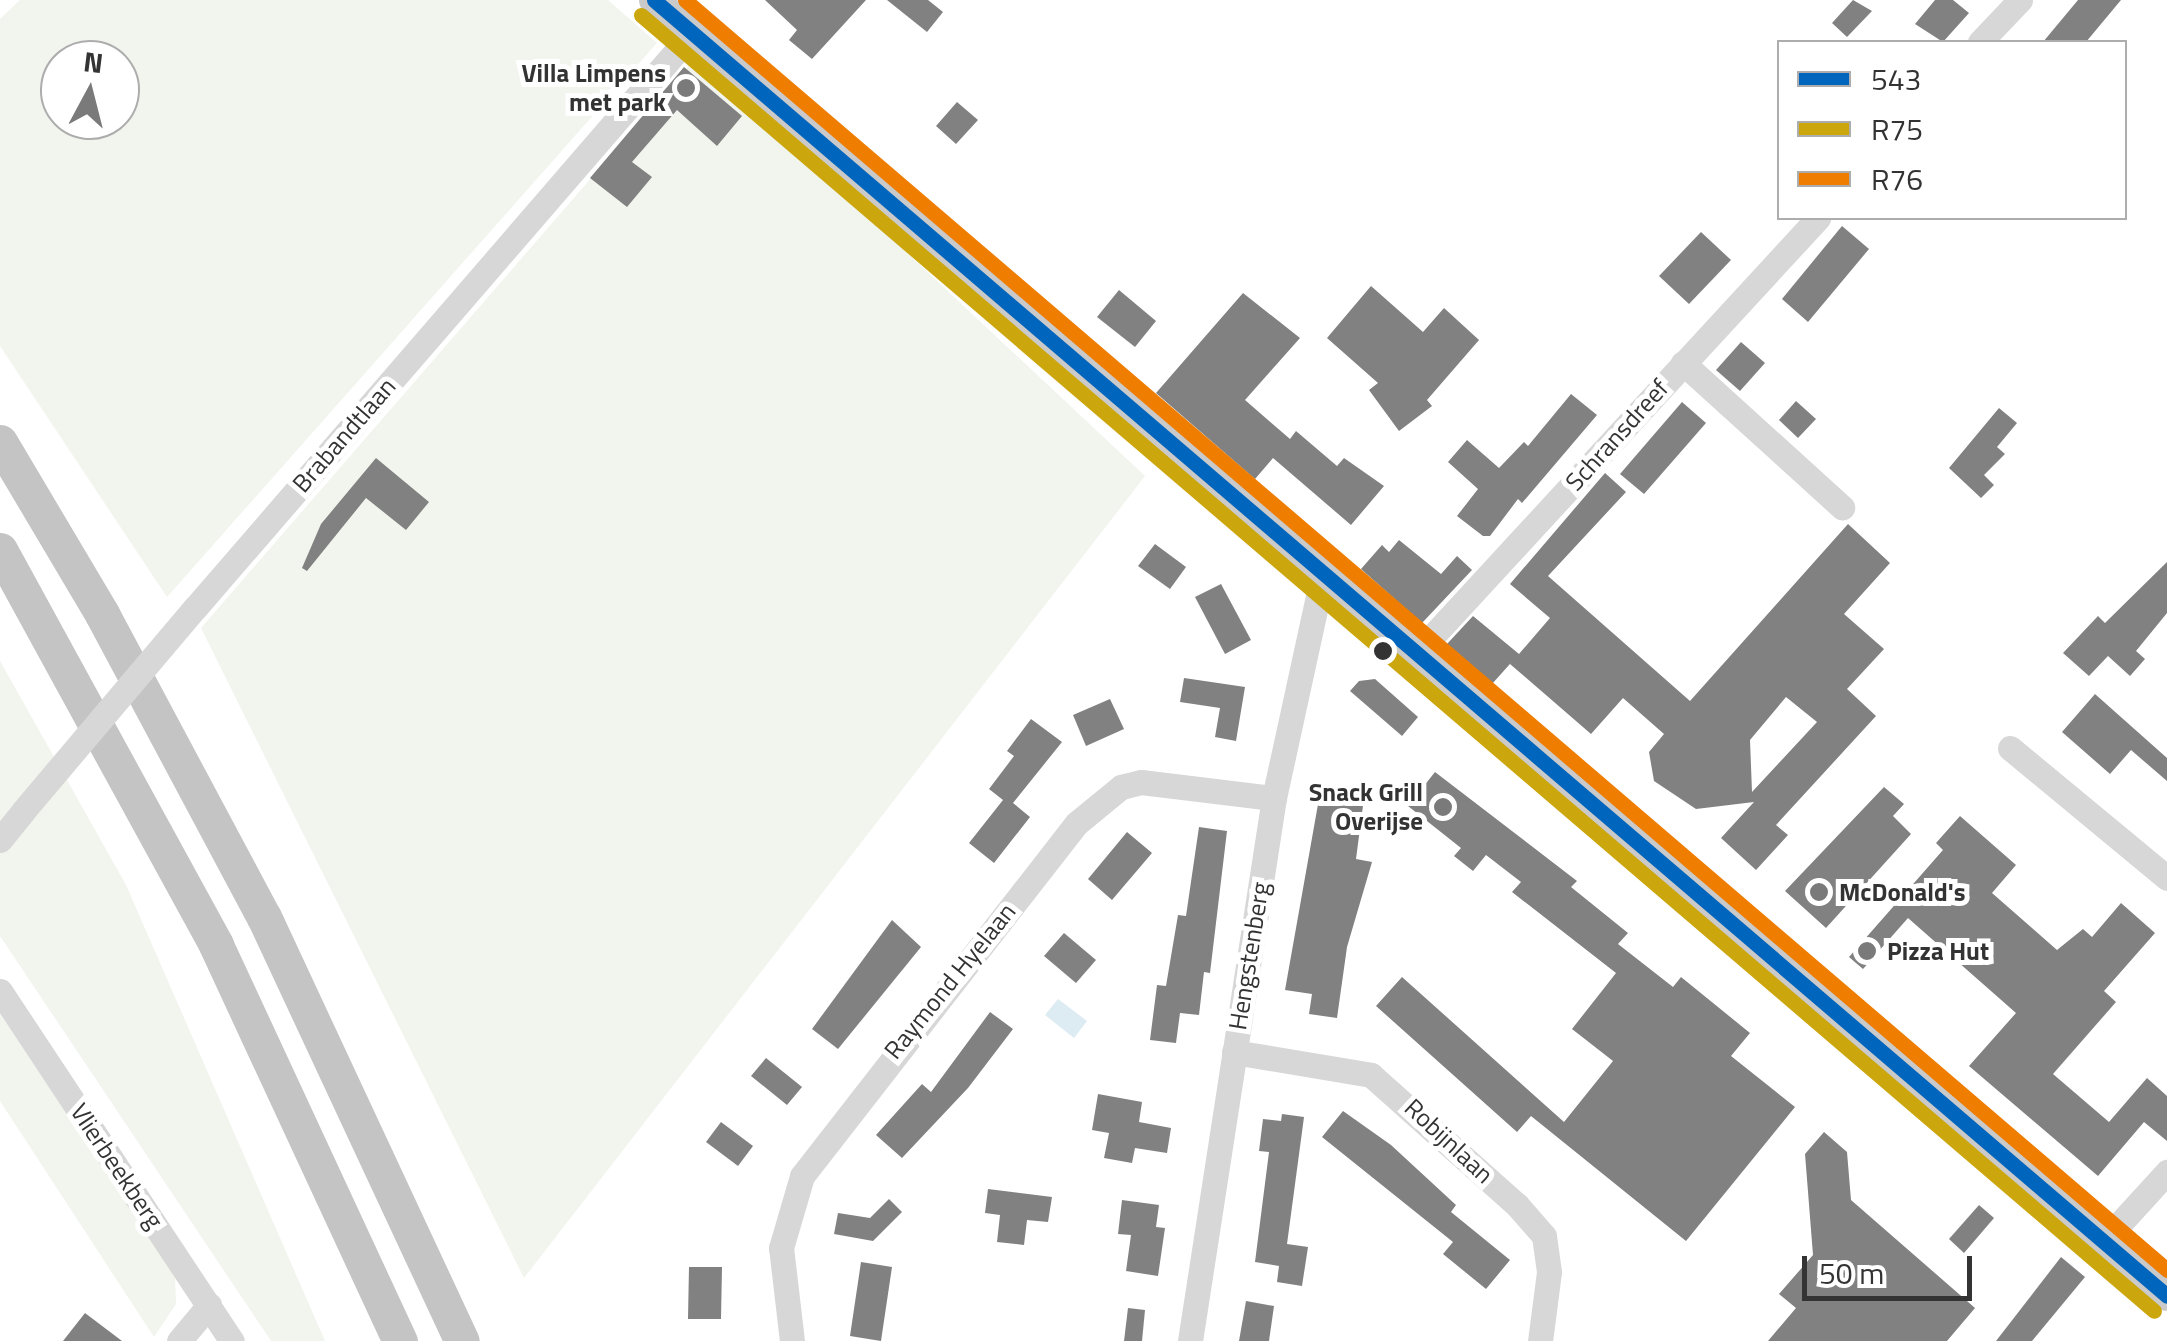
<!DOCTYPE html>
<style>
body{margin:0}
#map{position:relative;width:2167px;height:1341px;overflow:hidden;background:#fff;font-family:"Titillium Web",sans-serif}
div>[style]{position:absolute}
.green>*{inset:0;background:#f1f5ed}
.water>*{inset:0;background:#ddebf3}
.building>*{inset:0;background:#818181}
.minor>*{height:25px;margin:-12.5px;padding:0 12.5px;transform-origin:12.5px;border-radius:12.5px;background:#d7d7d7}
.major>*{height:30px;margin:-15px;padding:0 15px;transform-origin:15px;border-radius:15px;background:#cacaca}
.highway>*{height:35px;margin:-17.5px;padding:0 17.5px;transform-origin:17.5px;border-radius:17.5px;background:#c4c4c4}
.minor-bridge>*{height:25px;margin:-12.5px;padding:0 12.5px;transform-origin:12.5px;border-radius:12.5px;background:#d7d7d7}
.bus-1>*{height:15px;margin:-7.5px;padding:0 7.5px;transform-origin:7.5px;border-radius:7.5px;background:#0065bd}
.bus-2>*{height:15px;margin:-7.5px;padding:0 7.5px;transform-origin:7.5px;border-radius:7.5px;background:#cca60d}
.bus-3>*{height:15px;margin:-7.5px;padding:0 7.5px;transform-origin:7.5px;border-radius:7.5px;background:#ef7d00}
.dots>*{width:28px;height:28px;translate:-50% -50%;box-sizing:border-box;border:5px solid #fff;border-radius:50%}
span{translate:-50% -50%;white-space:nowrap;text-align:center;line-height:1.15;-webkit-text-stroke:10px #fff;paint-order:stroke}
.poi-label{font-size:25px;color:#333;font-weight:700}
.right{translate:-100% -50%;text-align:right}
.left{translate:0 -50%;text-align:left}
.street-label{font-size:25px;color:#333}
.legend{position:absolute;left:1777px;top:40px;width:350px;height:180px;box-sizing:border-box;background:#fff;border:2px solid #adadad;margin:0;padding:12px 18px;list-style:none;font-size:30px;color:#333}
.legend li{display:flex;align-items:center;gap:20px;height:50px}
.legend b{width:50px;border:2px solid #adadad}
.north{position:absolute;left:40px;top:40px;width:100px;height:100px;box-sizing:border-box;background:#fff;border:2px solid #adadad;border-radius:50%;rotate:7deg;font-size:28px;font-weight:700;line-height:40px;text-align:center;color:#333}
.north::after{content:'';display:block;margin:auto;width:35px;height:45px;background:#7a7a7a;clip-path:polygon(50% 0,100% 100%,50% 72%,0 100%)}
.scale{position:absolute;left:1802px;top:1256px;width:170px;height:45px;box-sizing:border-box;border:5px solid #333;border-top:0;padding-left:12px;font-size:30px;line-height:35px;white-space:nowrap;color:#333;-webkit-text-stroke:8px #fff;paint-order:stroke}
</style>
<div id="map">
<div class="green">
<div style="clip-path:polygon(evenodd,20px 0,608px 0,657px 43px,167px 597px,0 346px,0 19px,20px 0,120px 60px,120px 120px,60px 120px,60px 60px,120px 60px)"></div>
<div style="clip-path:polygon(697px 56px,1145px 476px,524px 1278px,201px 628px)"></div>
<div style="clip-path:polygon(0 661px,126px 885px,325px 1341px,271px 1341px,0 936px)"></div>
<div style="clip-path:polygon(0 1014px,175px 1275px,176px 1304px,154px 1337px,0 1101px)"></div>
</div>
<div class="water">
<div style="clip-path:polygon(1058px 999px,1087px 1021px,1074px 1038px,1045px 1015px)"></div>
</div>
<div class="building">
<div style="clip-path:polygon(765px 0,866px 0,812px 59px,789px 40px,797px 30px)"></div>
<div style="clip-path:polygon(887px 0,928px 0,943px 12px,927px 32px)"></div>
<div style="clip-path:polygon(1853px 0,1872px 11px,1847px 37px,1832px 23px)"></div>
<div style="clip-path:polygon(1935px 0,1953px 0,1969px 13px,1943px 42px,1915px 24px)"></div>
<div style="clip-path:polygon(2078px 0,2121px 0,2086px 42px,2043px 42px)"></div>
<div style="clip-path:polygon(684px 67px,742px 116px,717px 146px,677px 110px,632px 162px,652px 177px,627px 207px,590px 178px)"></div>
<div style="clip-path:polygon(957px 102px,978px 120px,956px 144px,936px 126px)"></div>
<div style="clip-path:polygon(1842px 226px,1869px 249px,1808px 322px,1782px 299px)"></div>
<div style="clip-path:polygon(1701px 232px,1731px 260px,1689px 304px,1659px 276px)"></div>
<div style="clip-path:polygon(1371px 286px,1423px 332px,1444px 308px,1479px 340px,1427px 400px,1432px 406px,1399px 431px,1369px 390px,1378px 383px,1327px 338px)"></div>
<div style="clip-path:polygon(1119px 290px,1156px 321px,1135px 347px,1097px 317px)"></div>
<div style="clip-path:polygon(1243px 293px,1300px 338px,1245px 400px,1290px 439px,1296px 431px,1337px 466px,1344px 458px,1384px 486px,1351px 525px,1273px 458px,1255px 479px,1156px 393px)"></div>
<div style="clip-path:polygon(1741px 342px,1765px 363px,1740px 391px,1716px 370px)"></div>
<div style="clip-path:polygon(1571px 394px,1597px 415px,1522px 503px,1518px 499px,1490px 536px,1483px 536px,1457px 516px,1478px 489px,1448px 462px,1467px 440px,1499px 468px,1524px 442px,1528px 446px)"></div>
<div style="clip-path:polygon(1796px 401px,1816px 419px,1798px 438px,1779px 420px)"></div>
<div style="clip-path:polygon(1682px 402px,1706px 423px,1644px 494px,1620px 474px)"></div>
<div style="clip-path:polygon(1999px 408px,2017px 423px,1997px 447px,2005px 454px,1984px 475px,1994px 485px,1981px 498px,1949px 468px)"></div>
<div style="clip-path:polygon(376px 458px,429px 502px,406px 530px,366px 498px,307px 571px,302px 568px,321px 524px)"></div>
<div style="clip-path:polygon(evenodd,1605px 473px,1626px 492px,1548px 576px,1690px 701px,1848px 524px,1890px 563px,1844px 614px,1884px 649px,1847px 689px,1876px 716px,1776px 825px,1788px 835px,1756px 870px,1721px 838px,1754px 802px,1696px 809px,1654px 781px,1649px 752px,1664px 734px,1623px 698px,1591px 734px,1510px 664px,1518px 655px,1492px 684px,1447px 644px,1473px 616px,1519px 654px,1550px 618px,1510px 584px,1605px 473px,1786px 697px,1817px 722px,1752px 792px,1750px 740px,1786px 697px)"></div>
<div style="clip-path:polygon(1399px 540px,1441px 574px,1457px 556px,1472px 570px,1422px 623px,1361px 569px,1382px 545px,1389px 552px)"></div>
<div style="clip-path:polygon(1155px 544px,1186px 567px,1170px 589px,1138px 566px)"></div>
<div style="clip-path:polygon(2167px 562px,2167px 613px,2136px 651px,2145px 659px,2130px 676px,2108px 656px,2089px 676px,2063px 653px,2098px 616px,2105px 623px)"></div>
<div style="clip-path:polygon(1221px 584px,1251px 640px,1225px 654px,1195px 597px)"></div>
<div style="clip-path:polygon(1184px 678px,1245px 687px,1236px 741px,1215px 737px,1220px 708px,1180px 702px)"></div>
<div style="clip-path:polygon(1375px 679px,1418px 717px,1402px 736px,1350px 691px,1359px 681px)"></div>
<div style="clip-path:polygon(2095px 694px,2167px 758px,2167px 781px,2131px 750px,2110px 774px,2062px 732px)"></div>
<div style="clip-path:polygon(1110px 699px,1124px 729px,1086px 746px,1073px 715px)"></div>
<div style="clip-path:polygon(1031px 719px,1062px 742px,1013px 803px,1030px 817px,994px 863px,969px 843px,1003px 800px,989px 789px,1014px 756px,1007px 751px)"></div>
<div style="clip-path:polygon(1435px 772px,1577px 881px,1571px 887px,1628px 933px,1618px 944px,1673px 987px,1681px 977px,1750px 1033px,1731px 1056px,1795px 1107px,1686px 1241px,1531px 1116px,1517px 1132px,1376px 1006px,1402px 977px,1564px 1122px,1613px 1061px,1572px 1029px,1616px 973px,1512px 892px,1521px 882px,1486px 855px,1473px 871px,1454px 856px,1461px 848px,1408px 806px)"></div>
<div style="clip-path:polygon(1884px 787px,1904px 804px,1893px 816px,1911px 834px,1826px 928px,1785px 891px)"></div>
<div style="clip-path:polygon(1320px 793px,1364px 798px,1356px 859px,1372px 862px,1347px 947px,1337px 1018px,1309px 1014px,1312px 994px,1285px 990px)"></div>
<div style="clip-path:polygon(1960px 816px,2016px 865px,1992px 893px,2057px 950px,2083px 929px,2092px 937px,2121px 903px,2155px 933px,2104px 991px,2116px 1002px,2053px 1074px,2109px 1122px,2147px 1078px,2167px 1096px,2167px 1141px,2144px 1122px,2098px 1176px,1969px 1066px,2016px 1013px,1908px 918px,1863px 969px,1849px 957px,1943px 850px,1936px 843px)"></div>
<div style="clip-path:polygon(1199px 827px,1227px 831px,1210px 973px,1204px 972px,1199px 1015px,1180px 1013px,1176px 1043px,1150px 1040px,1157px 985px,1166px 986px,1178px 915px,1186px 916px)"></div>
<div style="clip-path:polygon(1127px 832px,1152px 853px,1112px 900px,1088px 879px)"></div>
<div style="clip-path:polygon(892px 920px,921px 947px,838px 1049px,812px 1029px)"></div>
<div style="clip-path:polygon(1064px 933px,1096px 960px,1076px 983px,1044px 956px)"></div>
<div style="clip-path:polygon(990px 1012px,1013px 1029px,968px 1088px,902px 1158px,876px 1135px,922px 1084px,931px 1092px)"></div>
<div style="clip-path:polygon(766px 1058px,802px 1087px,787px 1105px,751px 1076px)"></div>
<div style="clip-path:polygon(1098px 1094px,1142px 1102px,1139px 1122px,1171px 1128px,1167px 1153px,1135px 1148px,1132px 1163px,1104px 1158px,1109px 1133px,1092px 1130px)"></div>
<div style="clip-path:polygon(1343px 1111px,1391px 1145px,1456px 1205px,1451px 1212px,1510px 1260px,1486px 1289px,1443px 1254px,1453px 1242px,1322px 1137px)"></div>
<div style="clip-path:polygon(1282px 1114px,1304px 1117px,1287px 1244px,1308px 1247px,1302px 1286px,1277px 1282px,1279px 1266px,1255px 1262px,1269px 1152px,1259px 1151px,1263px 1119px,1281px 1121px)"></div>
<div style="clip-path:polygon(721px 1122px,753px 1146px,738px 1166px,706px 1142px)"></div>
<div style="clip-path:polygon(1824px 1132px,1847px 1152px,1851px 1200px,1975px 1308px,1947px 1341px,1768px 1341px,1796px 1308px,1779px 1294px,1813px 1255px,1805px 1154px)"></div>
<div style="clip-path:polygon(988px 1189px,1052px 1197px,1048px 1222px,1027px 1220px,1024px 1245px,997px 1242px,1000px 1215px,985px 1213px)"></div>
<div style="clip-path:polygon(889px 1199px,902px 1212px,873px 1241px,834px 1234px,838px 1213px,870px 1218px)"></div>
<div style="clip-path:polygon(1122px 1200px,1159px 1205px,1156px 1227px,1165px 1228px,1158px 1276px,1126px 1271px,1131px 1235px,1118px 1234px)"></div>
<div style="clip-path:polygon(1979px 1205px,1994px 1218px,1964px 1253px,1949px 1239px)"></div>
<div style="clip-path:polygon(2061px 1257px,2085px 1277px,2032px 1341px,1996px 1341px)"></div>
<div style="clip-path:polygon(861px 1262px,892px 1267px,881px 1341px,850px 1336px)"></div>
<div style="clip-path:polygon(689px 1267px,722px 1267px,721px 1319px,688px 1319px)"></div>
<div style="clip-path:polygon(1246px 1301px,1274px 1306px,1269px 1341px,1239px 1341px)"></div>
<div style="clip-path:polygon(1128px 1308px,1145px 1310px,1142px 1341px,1124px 1341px)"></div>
<div style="clip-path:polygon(85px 1313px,122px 1341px,63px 1341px)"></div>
</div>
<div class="minor">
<div style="left:1980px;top:42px;width:58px;rotate:-46.4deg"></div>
<div style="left:1683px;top:363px;width:215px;rotate:42.2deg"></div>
<div style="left:195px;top:608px;width:760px;rotate:-49.16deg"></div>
<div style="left:1417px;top:653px;width:592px;rotate:-47.33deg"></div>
<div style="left:2010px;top:748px;width:204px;rotate:39.6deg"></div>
<div style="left:0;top:840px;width:38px;rotate:-51deg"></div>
<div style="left:0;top:991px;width:420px;rotate:56.5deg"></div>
<div style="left:1234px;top:1052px;width:139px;rotate:9.5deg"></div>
<div style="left:1371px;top:1075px;width:195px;rotate:41.7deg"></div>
<div style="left:1517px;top:1205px;width:41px;rotate:48.9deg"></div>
<div style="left:1544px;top:1236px;width:36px;rotate:82deg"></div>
<div style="left:1549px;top:1272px;width:70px;rotate:97.4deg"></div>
<div style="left:2103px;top:1242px;width:95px;rotate:-47.6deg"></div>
<div style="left:179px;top:1341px;width:47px;rotate:-50.2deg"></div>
<div style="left:792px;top:1341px;width:94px;rotate:-96.7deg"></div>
<div style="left:781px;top:1248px;width:75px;rotate:-73.7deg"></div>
<div style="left:802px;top:1176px;width:447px;rotate:-52.1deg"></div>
<div style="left:1077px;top:823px;width:57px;rotate:-39.3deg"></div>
<div style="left:1121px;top:787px;width:21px;rotate:-14deg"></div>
<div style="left:1141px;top:782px;width:134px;rotate:6.9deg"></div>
<div style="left:1190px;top:1341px;width:549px;rotate:-81.21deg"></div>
<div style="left:1274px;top:798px;width:230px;rotate:-77.7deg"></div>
</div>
<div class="major">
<div style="left:654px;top:0;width:1992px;rotate:40.58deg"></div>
</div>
<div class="highway">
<div style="left:0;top:442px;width:200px;rotate:59.3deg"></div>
<div style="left:102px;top:614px;width:344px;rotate:61.9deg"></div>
<div style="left:264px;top:917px;width:468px;rotate:65deg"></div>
<div style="left:0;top:550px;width:450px;rotate:61.3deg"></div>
<div style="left:216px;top:945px;width:437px;rotate:65.1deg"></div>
</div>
<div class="minor-bridge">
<div style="left:24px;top:810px;width:265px;rotate:-49.8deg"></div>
</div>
<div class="bus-1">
<div style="left:654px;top:0;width:1992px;rotate:40.58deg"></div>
</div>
<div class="bus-2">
<div style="left:641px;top:15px;width:1992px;rotate:40.58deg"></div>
</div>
<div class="bus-3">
<div style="left:685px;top:0;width:1952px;rotate:40.59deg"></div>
</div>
<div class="dots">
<div style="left:686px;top:88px;background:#7a7a7a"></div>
<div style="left:1383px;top:651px;background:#333"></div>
<div style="left:1443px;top:807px;background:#7a7a7a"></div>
<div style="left:1819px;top:892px;background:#7a7a7a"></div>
<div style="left:1867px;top:951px;background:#7a7a7a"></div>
</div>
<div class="poi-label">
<span class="right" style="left:666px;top:88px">Villa Limpens<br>met park</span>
<span class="right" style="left:1423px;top:807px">Snack Grill<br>Overijse</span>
<span class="left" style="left:1839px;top:892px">McDonald's</span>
<span class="left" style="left:1887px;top:951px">Pizza Hut</span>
</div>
<div class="street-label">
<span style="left:344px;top:435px;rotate:-49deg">Brabandtlaan</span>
<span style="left:1617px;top:435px;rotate:-48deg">Schransdreef</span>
<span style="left:1249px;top:956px;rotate:-81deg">Hengstenberg</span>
<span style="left:950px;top:981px;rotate:-51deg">Raymond Hyelaan</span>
<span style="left:1449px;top:1141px;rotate:43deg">Robijnlaan</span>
<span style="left:117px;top:1166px;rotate:56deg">Vlierbeekberg</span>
</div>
<ul class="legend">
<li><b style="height:12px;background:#0065bd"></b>543</li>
<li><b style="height:12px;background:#cca60d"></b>R75</li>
<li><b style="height:12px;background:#ef7d00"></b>R76</li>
</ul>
<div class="north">N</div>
<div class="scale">50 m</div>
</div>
